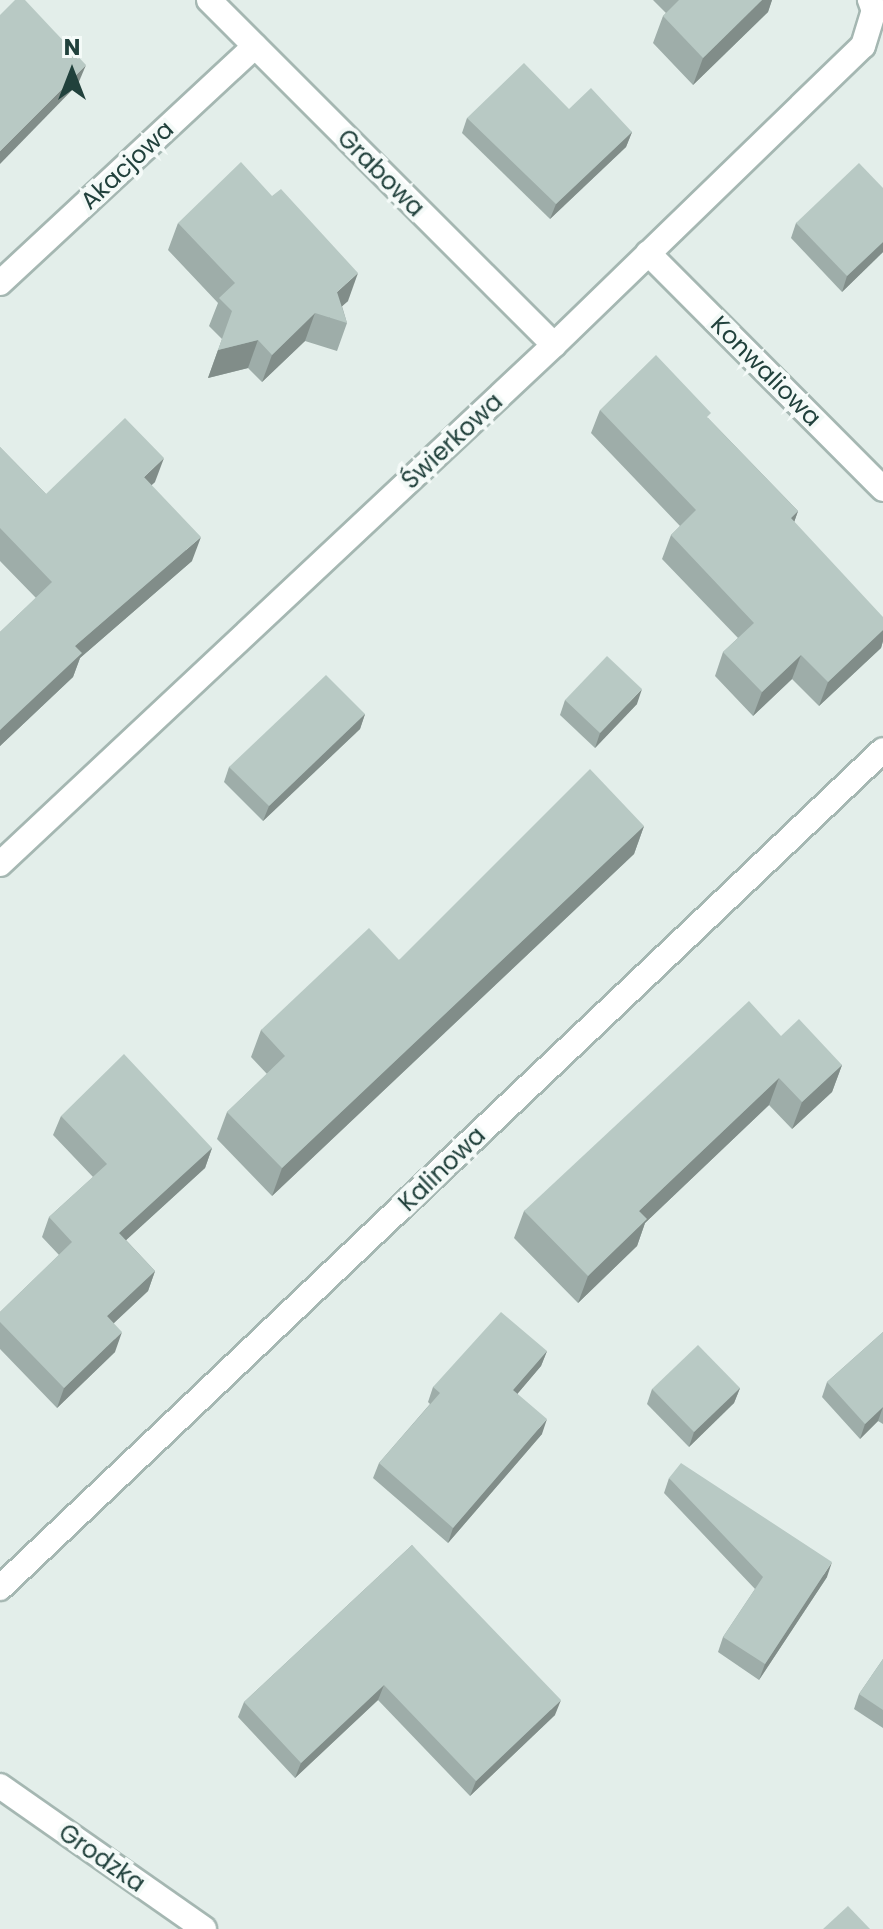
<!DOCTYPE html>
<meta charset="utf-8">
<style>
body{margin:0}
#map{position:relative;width:883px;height:1929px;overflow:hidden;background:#e3eeea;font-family:Poppins,sans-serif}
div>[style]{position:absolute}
.roads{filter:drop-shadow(2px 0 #a5b7b2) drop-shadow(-2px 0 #a5b7b2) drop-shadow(0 2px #a5b7b2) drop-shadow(0 -2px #a5b7b2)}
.minor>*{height:24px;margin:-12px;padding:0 12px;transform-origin:12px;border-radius:12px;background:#fff}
.tertiary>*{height:24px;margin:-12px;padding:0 12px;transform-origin:12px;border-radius:12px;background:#fff}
.wall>*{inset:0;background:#9eada9}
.shaded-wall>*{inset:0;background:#818d89}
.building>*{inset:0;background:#b8c9c4}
span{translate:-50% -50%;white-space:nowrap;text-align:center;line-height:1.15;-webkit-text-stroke:8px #f4faf8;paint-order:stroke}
.street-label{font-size:24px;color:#21413c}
.north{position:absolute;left:32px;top:32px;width:80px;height:80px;-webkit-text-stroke:6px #f4faf8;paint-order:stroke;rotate:0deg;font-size:22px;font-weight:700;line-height:32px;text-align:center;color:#21413c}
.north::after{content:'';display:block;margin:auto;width:28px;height:36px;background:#21413c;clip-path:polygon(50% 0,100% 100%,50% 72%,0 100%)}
</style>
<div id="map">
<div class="roads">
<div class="minor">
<div style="left:209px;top:0;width:488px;rotate:45deg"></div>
<div style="left:648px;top:253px;width:333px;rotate:45.1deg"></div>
<div style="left:0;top:283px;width:348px;rotate:-42.9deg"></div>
<div style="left:0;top:864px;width:759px;rotate:-43.13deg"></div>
<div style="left:554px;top:345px;width:430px;rotate:-44.1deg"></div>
<div style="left:863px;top:46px;width:37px;rotate:-73deg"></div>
<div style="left:874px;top:11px;width:12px;rotate:-110deg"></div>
<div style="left:0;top:1588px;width:1217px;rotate:-43.5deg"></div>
</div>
<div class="tertiary">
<div style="left:0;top:1786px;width:249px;rotate:35deg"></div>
</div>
</div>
<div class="wall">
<div style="clip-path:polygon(653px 0,772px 0,768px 12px,693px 85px,653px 43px,663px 16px,666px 13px)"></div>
<div style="clip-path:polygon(569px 109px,632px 132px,626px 147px,550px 219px,462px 133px,467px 118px)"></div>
<div style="clip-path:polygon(883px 188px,883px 252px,842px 292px,791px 238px,796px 223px)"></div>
<div style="clip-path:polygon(178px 223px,348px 301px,342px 306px,347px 323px,337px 351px,305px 341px,262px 382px,248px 368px,208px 378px,222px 339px,209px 326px,218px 303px,168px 250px)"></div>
<div style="clip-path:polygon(600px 410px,708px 418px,798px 511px,794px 522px,883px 630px,883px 641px,881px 648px,819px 706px,792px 679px,753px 716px,715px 676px,723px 652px,738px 638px,662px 559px,671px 535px,680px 526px,591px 433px)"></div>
<div style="clip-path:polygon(0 447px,46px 494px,155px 482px,151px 485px,192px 561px,80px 658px,73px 677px,0 746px,0 632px,36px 598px,0 561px)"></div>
<div style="clip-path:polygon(565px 700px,637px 704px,595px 748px,560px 715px)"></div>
<div style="clip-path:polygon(365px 714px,360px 729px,263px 821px,224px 782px,229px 767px)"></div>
<div style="clip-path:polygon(644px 826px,634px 854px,272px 1196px,217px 1139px,227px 1112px,267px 1074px,251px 1057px,261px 1030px,399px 960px)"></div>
<div style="clip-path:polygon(781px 1036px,842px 1065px,832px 1092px,792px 1129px,769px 1105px,645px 1223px,637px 1246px,578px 1303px,514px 1238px,524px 1211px)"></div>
<div style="clip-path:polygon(61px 1116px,212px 1148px,205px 1168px,126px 1240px,155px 1271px,148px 1291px,114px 1323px,115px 1352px,57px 1408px,0 1349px,0 1312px,59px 1255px,42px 1237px,49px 1217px,93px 1177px,53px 1135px)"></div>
<div style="clip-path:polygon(883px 1332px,883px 1424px,878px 1421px,860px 1439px,822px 1397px,827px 1382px)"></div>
<div style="clip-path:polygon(547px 1351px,541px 1366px,517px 1394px,542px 1434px,448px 1543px,373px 1478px,379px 1463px,430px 1404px,428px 1402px,433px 1387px)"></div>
<div style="clip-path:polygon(740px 1388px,734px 1403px,689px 1447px,647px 1404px,652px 1389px)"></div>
<div style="clip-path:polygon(669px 1478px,827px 1577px,759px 1680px,718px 1652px,723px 1637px,755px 1589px,664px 1493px)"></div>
<div style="clip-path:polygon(412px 1545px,555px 1715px,470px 1796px,378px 1700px,295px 1778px,238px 1717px,244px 1702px)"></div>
<div style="clip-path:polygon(883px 1659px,883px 1728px,854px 1709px,859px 1694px)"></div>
</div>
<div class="shaded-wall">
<div style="clip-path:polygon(762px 0,772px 0,768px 12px,693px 85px,703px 58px)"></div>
<div style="clip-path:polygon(86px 65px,78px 84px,0 164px,0 151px)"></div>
<div style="clip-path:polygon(632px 132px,626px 147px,550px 219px,556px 204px)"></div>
<div style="clip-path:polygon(883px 242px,883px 252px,842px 292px,847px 276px)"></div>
<div style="clip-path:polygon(358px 273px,348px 301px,329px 318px,337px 292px)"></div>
<div style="clip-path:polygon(315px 313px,305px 341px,262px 382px,272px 355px)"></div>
<div style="clip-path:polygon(258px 340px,248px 368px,208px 378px,218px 350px)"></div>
<div style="clip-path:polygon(164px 458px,155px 482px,135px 501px,144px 477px)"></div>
<div style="clip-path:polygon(798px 511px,790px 534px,791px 518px)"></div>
<div style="clip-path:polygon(201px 537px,192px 561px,80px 658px,73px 677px,0 746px,0 730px,75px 646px)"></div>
<div style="clip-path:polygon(883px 630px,883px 641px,881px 648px,819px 706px,828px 682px)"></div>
<div style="clip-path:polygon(801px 655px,792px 679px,753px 716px,762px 692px)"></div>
<div style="clip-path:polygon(642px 689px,637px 704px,595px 748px,600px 733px)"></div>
<div style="clip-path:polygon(365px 714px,360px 729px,263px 821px,269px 806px)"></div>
<div style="clip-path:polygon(644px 826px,634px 854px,272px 1196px,282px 1168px)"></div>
<div style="clip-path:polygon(842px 1065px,832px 1092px,792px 1129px,802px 1102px)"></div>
<div style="clip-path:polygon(779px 1078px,769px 1105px,645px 1223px,637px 1246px,578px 1303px,588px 1276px,639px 1211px)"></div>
<div style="clip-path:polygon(212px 1148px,205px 1168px,112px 1253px,119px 1233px)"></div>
<div style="clip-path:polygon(155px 1271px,148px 1291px,100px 1336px,107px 1316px)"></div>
<div style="clip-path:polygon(122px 1332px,115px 1352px,57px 1408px,64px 1388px)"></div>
<div style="clip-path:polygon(547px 1351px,541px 1366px,508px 1405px,513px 1390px)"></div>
<div style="clip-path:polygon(740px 1388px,734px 1403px,689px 1447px,694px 1432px)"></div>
<div style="clip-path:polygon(883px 1407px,878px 1421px,860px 1439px,865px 1424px)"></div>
<div style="clip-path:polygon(547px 1419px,542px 1434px,448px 1543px,453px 1528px)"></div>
<div style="clip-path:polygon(832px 1562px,827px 1577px,759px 1680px,765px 1664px)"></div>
<div style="clip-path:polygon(384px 1685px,378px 1700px,295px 1778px,301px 1763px)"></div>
<div style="clip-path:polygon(561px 1700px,555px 1715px,470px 1796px,476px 1781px)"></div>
</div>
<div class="building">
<div style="clip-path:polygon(15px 0,25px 0,86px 65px,0 151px,0 15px)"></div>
<div style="clip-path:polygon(679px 0,762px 0,703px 58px,663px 16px)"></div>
<div style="clip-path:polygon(524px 63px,569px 109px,591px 88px,632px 132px,556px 204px,467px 118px)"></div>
<div style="clip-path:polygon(241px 162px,272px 196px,281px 189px,358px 273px,337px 292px,347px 323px,315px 313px,272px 355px,258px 340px,218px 350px,232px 311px,219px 298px,235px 283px,178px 223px)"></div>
<div style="clip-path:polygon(859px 163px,883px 188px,883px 242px,847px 276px,796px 223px)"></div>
<div style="clip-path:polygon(656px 355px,711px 413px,707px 417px,798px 511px,791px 518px,883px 617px,883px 630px,828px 682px,801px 655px,762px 692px,723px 652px,754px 623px,671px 535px,696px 510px,600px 410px)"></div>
<div style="clip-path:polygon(125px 418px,164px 458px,144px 477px,201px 537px,75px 646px,82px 653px,0 730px,0 632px,52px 582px,0 528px,0 447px,46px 494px)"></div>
<div style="clip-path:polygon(607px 656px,642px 689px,600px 733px,565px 700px)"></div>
<div style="clip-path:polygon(326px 675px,365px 714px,269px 806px,229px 767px)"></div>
<div style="clip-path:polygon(590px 769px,644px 826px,282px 1168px,227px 1112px,285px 1056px,261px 1030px,369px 928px,399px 960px)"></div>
<div style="clip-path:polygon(749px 1001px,781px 1036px,799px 1019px,842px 1065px,802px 1102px,779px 1078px,639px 1211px,647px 1219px,588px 1276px,524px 1211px)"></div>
<div style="clip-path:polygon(124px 1054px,212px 1148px,119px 1233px,155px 1271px,107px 1316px,122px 1332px,64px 1388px,0 1322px,0 1312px,72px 1242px,49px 1217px,107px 1164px,61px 1116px)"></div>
<div style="clip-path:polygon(501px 1312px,547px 1351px,513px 1390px,547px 1419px,453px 1528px,379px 1463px,440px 1393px,433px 1387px)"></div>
<div style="clip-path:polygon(883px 1332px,883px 1407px,865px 1424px,827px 1382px)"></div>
<div style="clip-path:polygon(698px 1345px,740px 1388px,694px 1432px,652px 1389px)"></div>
<div style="clip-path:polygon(681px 1463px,832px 1562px,765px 1664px,723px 1637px,763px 1577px,669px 1478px)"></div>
<div style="clip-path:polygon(412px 1545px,561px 1700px,476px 1781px,384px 1685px,301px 1763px,244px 1702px)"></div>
<div style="clip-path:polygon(883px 1659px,883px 1710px,859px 1694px)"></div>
<div style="clip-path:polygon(848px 1906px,870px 1929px,823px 1929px)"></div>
</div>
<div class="street-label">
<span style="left:127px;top:165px;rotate:-43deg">Akacjowa</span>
<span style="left:381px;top:173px;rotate:45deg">Grabowa</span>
<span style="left:766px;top:371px;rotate:45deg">Konwaliowa</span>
<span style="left:452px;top:441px;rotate:-43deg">Świerkowa</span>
<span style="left:442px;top:1169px;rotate:-44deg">Kalinowa</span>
<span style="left:102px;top:1858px;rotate:35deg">Grodzka</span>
</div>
<div class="north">N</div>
</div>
